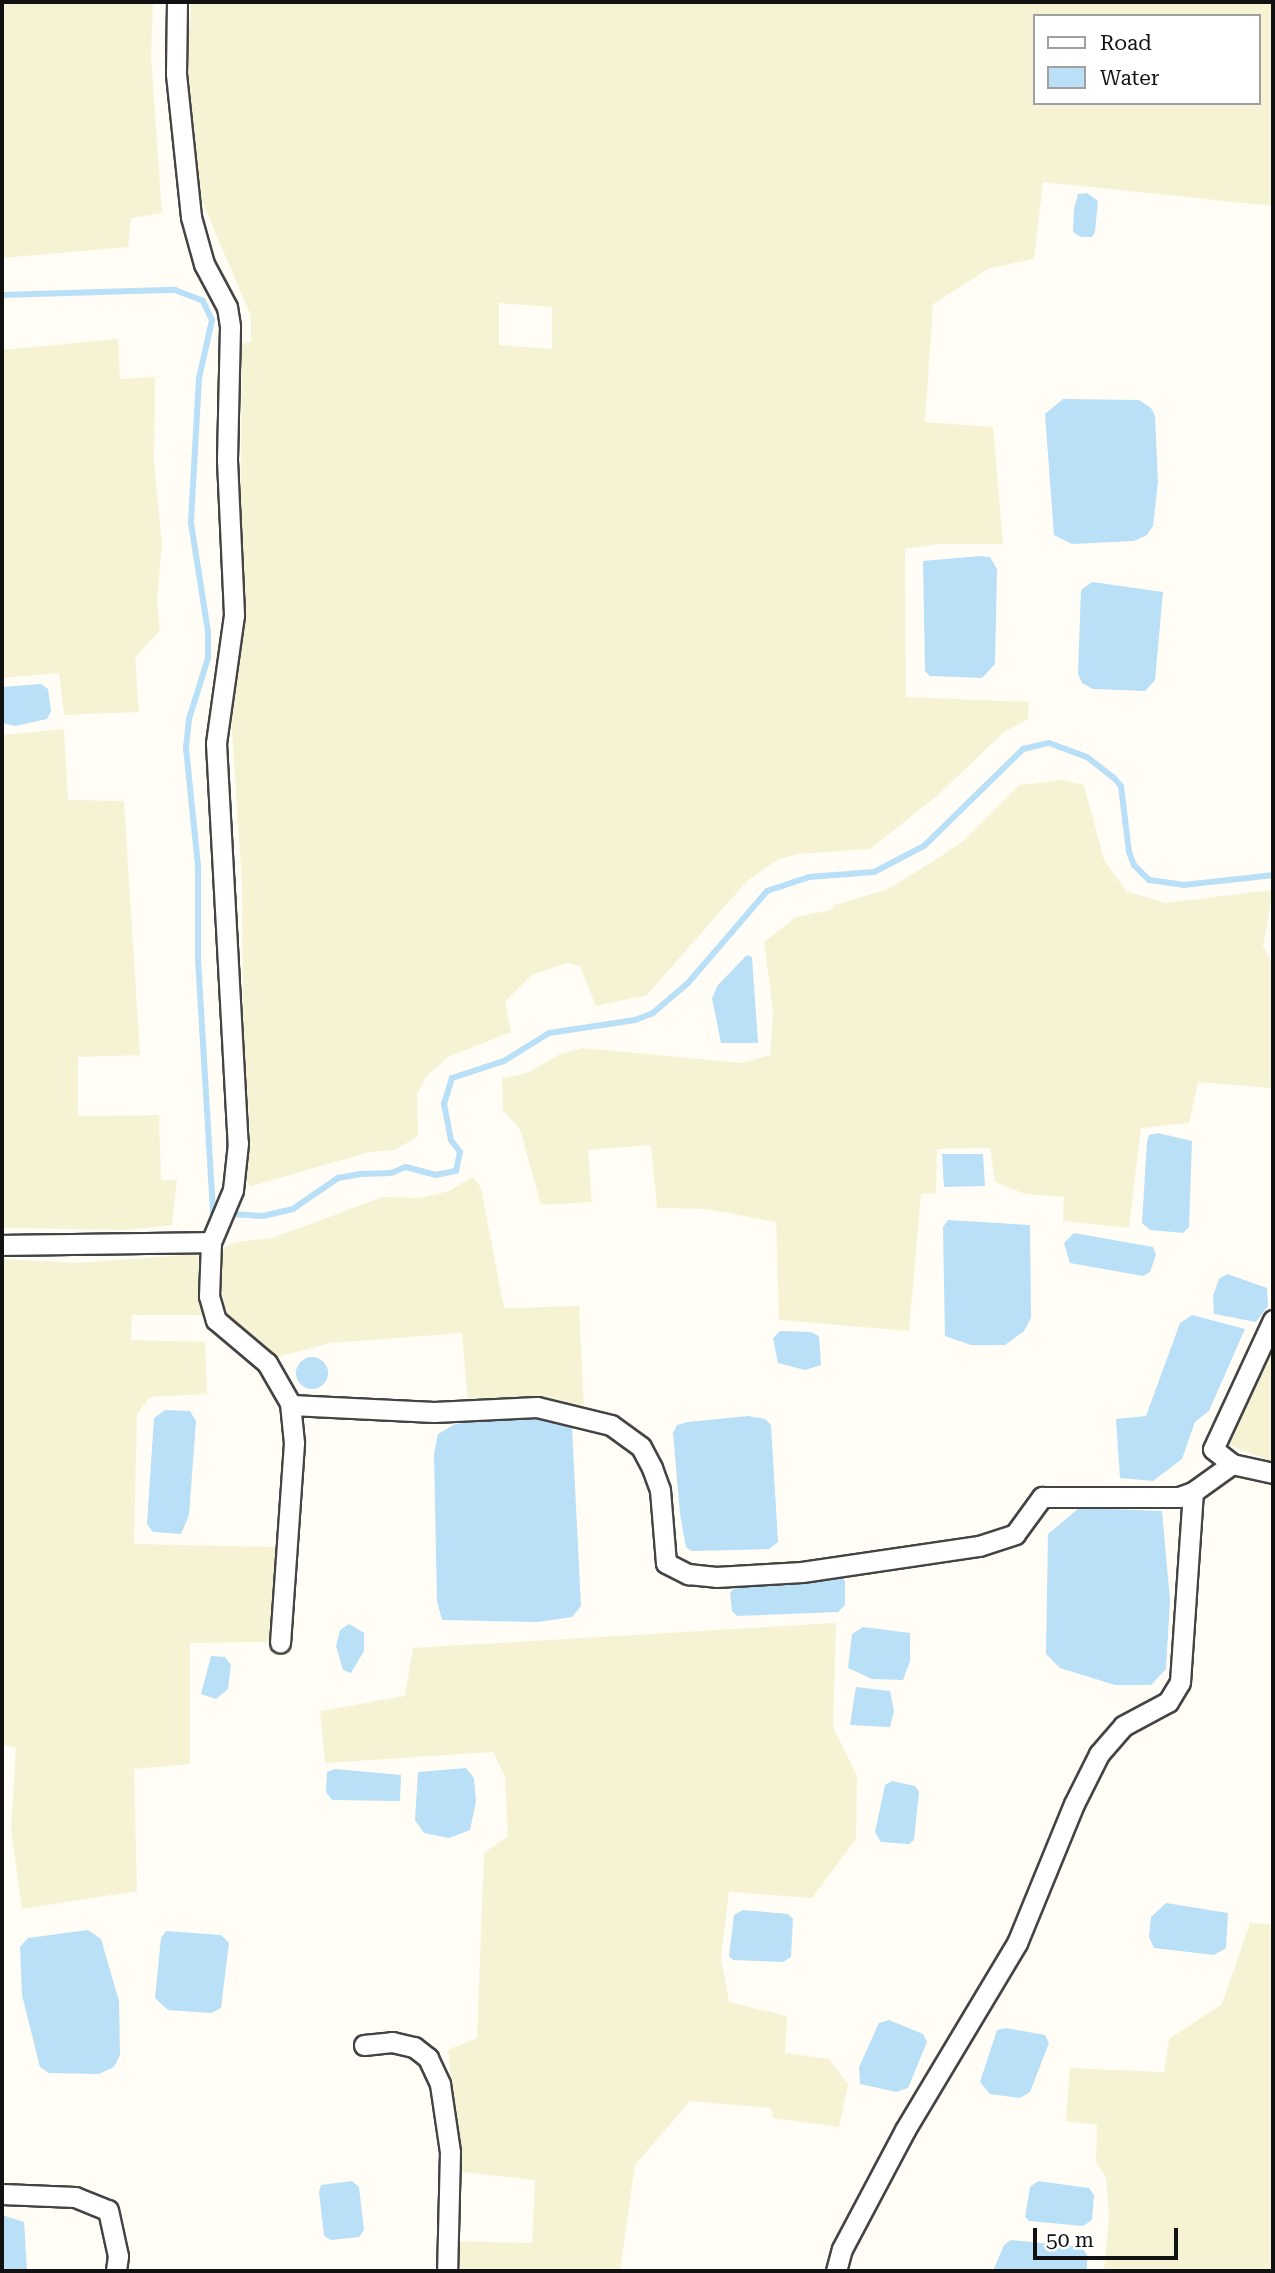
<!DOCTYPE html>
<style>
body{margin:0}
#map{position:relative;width:1275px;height:2273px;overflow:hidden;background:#fffdf5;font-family:"Roboto Serif",serif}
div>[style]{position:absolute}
.farmland>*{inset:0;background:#f6f3d4}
.water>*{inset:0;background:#b9e0f7}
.round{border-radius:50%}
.stream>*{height:6px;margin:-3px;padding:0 3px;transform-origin:3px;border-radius:3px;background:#b9e0f7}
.roads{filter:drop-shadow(2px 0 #444) drop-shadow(-2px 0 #444) drop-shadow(0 2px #444) drop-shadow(0 -2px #444)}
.minor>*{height:19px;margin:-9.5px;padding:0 9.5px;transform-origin:9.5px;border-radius:9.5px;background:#fff}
span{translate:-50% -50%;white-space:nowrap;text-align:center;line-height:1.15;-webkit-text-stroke:7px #fff;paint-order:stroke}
.frame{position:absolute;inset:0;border:4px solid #111;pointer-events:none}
.legend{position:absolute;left:1033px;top:14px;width:228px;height:91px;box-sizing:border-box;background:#fff;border:2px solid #a0a0a0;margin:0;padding:9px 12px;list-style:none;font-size:21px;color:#111}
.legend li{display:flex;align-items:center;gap:14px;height:35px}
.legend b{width:35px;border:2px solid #a0a0a0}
.scale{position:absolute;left:1033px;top:2228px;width:145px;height:32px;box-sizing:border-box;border:4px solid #111;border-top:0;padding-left:9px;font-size:21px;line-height:24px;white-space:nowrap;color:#111;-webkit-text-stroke:5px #fff;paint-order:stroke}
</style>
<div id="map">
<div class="farmland">
<div style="clip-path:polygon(2px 2px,153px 2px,151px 57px,162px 213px,131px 218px,128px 247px,2px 258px)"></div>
<div style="clip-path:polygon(evenodd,191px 2px,1273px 2px,1273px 206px,1043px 182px,1034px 259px,990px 268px,933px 304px,925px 422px,993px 427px,1003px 544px,939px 544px,905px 549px,906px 697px,1029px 702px,1028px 719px,1003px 733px,938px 795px,870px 849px,797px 854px,777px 860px,747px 881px,647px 995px,596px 1006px,580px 966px,566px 963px,532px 975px,505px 1002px,511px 1032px,448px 1057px,426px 1077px,417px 1094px,418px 1136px,395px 1150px,369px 1152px,251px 1186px,247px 1183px,250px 1128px,243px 1038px,242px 883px,230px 701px,246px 615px,240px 548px,242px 344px,251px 342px,251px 316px,199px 194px,186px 70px,191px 2px,1035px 16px,1259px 16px,1259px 103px,1035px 103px,1035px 16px,191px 2px,499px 303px,552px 307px,552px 349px,499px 345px,499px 303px)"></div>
<div style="clip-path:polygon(118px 339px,120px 379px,155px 377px,154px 461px,162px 544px,157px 600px,160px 630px,135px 658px,139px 712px,64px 715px,59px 673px,2px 678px,2px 350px)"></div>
<div style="clip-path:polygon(64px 729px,68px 800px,124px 801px,140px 1055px,78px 1057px,78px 1116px,159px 1115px,161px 1180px,177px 1180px,172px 1225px,128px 1230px,2px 1228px,2px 735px)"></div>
<div style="clip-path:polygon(1063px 780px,1084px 785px,1104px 860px,1126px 891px,1165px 903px,1273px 890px,1263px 946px,1273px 964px,1273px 1088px,1198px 1082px,1189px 1123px,1141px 1128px,1129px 1228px,1063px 1221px,1064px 1197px,1025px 1194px,995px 1182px,990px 1148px,937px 1149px,936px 1193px,921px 1194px,909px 1331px,779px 1320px,776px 1222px,706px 1209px,657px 1208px,651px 1145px,588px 1150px,592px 1202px,541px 1205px,520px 1129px,503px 1111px,502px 1078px,528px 1073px,560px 1054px,583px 1048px,742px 1063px,770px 1055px,773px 1011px,764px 942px,796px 917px,832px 910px,834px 905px,888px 889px,929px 864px,963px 841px,1019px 785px)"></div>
<div style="clip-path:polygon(473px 1177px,481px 1188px,504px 1308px,579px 1306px,584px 1410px,468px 1405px,462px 1333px,330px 1343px,277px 1357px,226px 1321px,220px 1274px,224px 1248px,235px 1242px,272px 1238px,383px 1197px,420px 1198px,449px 1191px)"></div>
<div style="clip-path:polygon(198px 1254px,203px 1315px,132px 1315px,131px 1340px,205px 1342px,207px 1394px,150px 1397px,137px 1414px,134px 1544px,276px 1547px,273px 1642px,190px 1643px,190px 1764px,134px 1769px,137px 1891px,22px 1909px,11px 1830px,16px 1748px,2px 1744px,2px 1259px,77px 1263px)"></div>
<div style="clip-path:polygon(1273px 1345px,1273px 1462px,1229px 1445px)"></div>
<div style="clip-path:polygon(836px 1623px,833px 1727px,857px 1776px,856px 1839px,812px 1898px,729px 1892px,721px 1958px,729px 2002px,787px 2016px,785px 2053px,829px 2059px,848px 2084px,839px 2127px,773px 2118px,771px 2108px,690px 2101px,635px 2165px,620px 2271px,454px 2271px,455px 2241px,532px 2243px,535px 2180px,460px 2172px,448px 2050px,477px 2038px,484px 1853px,508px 1836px,505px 1776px,493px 1752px,325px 1763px,320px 1711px,405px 1696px,413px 1648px)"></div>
<div style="clip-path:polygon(1250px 1923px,1273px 1924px,1273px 2271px,1104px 2271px,1109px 2215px,1106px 2178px,1096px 2162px,1097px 2125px,1066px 2121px,1070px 2068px,1164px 2072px,1169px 2039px,1222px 2004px)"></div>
</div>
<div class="water">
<div style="clip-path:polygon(1087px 193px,1098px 201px,1095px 232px,1092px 237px,1081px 237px,1073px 232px,1074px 209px,1078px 194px)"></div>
<div style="clip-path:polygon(1063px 399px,1139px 400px,1151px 408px,1155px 416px,1158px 482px,1153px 526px,1147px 535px,1134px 541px,1072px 544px,1054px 535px,1045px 414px)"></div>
<div style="clip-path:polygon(980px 556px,990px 557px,997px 569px,995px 664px,982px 678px,930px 676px,925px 671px,923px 561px)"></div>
<div style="clip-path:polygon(1092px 582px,1163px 592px,1155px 680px,1145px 691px,1093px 689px,1082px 683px,1078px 674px,1081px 590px)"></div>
<div style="clip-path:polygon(41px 684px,48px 689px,51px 711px,47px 719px,15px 726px,2px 723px,2px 687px)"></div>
<div style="clip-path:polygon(747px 955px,752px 957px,758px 1043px,721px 1043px,712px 998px,718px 985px)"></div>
<div style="clip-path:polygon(1158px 1133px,1192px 1141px,1189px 1227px,1183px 1233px,1150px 1230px,1142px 1223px,1147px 1142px,1149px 1135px)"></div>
<div style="clip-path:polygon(942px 1154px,983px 1154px,985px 1186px,944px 1187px)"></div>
<div style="clip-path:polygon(948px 1220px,1030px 1225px,1031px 1318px,1024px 1331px,1005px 1345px,971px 1345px,945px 1336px,943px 1227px)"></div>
<div style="clip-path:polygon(1074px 1233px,1153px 1247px,1156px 1255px,1150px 1272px,1143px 1276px,1070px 1263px,1064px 1243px)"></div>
<div style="clip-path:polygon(1227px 1274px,1267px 1288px,1268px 1306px,1256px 1322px,1214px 1314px,1213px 1296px,1219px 1279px)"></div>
<div style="clip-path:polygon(1192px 1315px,1245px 1329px,1209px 1411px,1195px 1422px,1182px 1459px,1153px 1481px,1120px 1478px,1116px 1419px,1146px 1416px,1180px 1323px)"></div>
<div style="clip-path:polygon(780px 1331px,811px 1332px,819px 1336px,821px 1365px,805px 1370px,778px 1363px,773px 1338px)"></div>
<div class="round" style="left:296px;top:1357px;width:32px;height:32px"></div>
<div style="clip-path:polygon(165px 1410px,190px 1411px,196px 1421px,189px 1515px,181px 1534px,153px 1532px,147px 1524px,154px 1418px)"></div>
<div style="clip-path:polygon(748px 1416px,765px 1419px,771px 1425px,778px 1542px,769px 1549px,691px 1551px,686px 1547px,680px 1514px,673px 1433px,677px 1425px,687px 1422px)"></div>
<div style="clip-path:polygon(506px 1418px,567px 1421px,572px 1427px,581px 1606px,572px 1617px,538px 1622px,442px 1620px,437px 1601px,434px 1454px,438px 1434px,455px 1424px)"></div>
<div style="clip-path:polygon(1079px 1508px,1162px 1511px,1170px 1600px,1166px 1669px,1151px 1685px,1115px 1685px,1060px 1668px,1046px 1654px,1048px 1534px)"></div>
<div style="clip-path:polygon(838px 1573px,845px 1581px,845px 1605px,838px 1612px,737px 1616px,732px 1611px,730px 1593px,738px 1585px)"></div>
<div style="clip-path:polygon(349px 1624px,364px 1633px,364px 1651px,351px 1673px,343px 1670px,336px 1646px,340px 1630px)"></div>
<div style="clip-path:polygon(863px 1627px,910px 1633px,910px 1661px,903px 1680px,872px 1679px,848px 1668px,852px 1634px)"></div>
<div style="clip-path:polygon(211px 1656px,225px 1657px,231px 1665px,228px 1689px,216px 1699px,201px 1694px)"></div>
<div style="clip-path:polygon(856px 1687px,890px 1691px,894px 1711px,890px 1727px,850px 1725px)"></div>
<div style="clip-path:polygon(466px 1768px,474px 1778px,476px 1801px,470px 1830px,449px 1838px,424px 1833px,415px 1820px,418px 1772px)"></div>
<div style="clip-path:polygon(335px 1769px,401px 1775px,400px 1801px,332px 1800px,326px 1792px,327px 1772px)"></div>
<div style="clip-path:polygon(892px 1781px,915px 1786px,919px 1792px,914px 1840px,909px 1844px,881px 1842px,875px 1832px,885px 1785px)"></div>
<div style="clip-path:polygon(1166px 1903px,1228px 1913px,1226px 1948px,1214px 1955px,1154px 1948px,1149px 1937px,1151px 1917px)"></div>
<div style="clip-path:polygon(743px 1910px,788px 1914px,793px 1919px,791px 1957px,783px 1962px,733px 1960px,729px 1956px,734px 1915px)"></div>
<div style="clip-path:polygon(88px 1930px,101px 1939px,119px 2001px,120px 2055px,114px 2067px,99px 2074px,49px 2073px,40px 2067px,22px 1995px,20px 1947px,28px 1938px)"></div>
<div style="clip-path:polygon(166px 1931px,221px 1935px,229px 1943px,221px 2008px,211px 2013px,168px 2010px,155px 1998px,161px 1938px)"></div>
<div style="clip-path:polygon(889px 2020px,923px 2034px,927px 2042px,908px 2088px,896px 2092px,860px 2084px,859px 2067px,879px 2023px)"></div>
<div style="clip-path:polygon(1006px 2028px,1045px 2035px,1049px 2043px,1030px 2092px,1020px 2098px,990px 2094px,980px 2082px,997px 2030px)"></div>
<div style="clip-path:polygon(352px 2181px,359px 2187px,364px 2230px,359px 2237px,331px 2240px,324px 2236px,319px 2192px,321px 2185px)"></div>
<div style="clip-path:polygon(1038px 2181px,1089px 2188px,1094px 2195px,1092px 2220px,1083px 2226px,1029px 2221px,1025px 2217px,1030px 2187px)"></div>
<div style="clip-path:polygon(2px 2215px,24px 2222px,27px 2271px,2px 2271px)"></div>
<div style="clip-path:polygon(1011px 2240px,1082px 2247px,1087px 2255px,1087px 2271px,993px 2271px,1004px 2245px)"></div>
</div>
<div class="stream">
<div style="left:2px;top:295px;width:173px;rotate:-1.7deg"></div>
<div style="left:175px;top:290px;width:30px;rotate:21deg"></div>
<div style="left:203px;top:301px;width:21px;rotate:65deg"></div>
<div style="left:212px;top:320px;width:59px;rotate:102.6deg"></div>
<div style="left:199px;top:378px;width:145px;rotate:93.2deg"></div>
<div style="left:191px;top:523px;width:109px;rotate:81.1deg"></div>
<div style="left:208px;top:631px;width:27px;rotate:90deg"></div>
<div style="left:208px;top:658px;width:64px;rotate:107.3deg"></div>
<div style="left:189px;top:719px;width:29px;rotate:96deg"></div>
<div style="left:186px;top:748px;width:120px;rotate:84.2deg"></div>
<div style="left:198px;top:867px;width:92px;rotate:90deg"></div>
<div style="left:198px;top:959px;width:254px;rotate:86.6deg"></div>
<div style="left:213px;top:1213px;width:50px;rotate:3.4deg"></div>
<div style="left:263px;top:1216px;width:31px;rotate:-13deg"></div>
<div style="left:293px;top:1209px;width:55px;rotate:-34.6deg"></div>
<div style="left:338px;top:1178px;width:23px;rotate:-10deg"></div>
<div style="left:361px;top:1174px;width:30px;rotate:-2deg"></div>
<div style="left:391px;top:1173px;width:16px;rotate:-22deg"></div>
<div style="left:406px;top:1167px;width:30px;rotate:15deg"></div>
<div style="left:435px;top:1175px;width:21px;rotate:-11deg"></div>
<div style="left:456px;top:1171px;width:19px;rotate:-78deg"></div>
<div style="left:460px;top:1152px;width:15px;rotate:-127deg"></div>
<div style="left:451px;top:1140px;width:37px;rotate:-101deg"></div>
<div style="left:444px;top:1104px;width:27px;rotate:-73deg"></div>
<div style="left:452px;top:1078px;width:55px;rotate:-18.1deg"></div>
<div style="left:504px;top:1061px;width:53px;rotate:-31.9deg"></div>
<div style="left:549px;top:1033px;width:87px;rotate:-8.6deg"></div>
<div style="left:635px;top:1020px;width:19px;rotate:-21deg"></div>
<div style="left:653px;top:1013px;width:46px;rotate:-40.6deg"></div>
<div style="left:688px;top:983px;width:121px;rotate:-49.3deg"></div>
<div style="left:767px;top:891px;width:44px;rotate:-18.4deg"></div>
<div style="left:809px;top:877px;width:65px;rotate:-4.4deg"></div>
<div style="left:874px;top:872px;width:56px;rotate:-27.5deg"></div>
<div style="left:924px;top:846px;width:139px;rotate:-44.4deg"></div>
<div style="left:1023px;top:749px;width:27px;rotate:-13deg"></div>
<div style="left:1049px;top:743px;width:40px;rotate:20.2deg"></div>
<div style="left:1087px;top:757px;width:33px;rotate:38deg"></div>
<div style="left:1113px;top:777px;width:12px;rotate:48deg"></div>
<div style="left:1121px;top:786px;width:66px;rotate:83.1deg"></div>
<div style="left:1129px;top:852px;width:14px;rotate:69deg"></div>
<div style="left:1134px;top:865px;width:21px;rotate:45deg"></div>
<div style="left:1149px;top:880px;width:34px;rotate:8deg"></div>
<div style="left:1183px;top:885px;width:91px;rotate:-6.3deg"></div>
</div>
<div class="roads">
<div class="minor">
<div style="left:177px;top:2px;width:72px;rotate:90.8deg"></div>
<div style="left:176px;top:74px;width:144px;rotate:84deg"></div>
<div style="left:191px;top:217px;width:49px;rotate:74.5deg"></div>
<div style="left:204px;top:264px;width:49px;rotate:61.9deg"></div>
<div style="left:227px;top:307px;width:20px;rotate:81deg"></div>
<div style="left:230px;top:327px;width:133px;rotate:91.3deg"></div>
<div style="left:227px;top:460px;width:155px;rotate:87.4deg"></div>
<div style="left:234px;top:615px;width:129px;rotate:98deg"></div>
<div style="left:216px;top:743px;width:401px;rotate:86.9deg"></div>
<div style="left:238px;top:1143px;width:47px;rotate:96.1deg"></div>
<div style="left:233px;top:1190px;width:56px;rotate:112.9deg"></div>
<div style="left:211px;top:1242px;width:54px;rotate:92.1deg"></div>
<div style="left:209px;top:1296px;width:25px;rotate:74deg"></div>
<div style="left:216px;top:1320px;width:67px;rotate:40.1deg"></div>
<div style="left:267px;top:1363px;width:46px;rotate:60.1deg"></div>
<div style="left:290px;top:1403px;width:40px;rotate:84.3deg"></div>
<div style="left:294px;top:1443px;width:200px;rotate:94deg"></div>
<div style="left:2px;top:1245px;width:209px;rotate:-0.8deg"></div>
<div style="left:1273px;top:1320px;width:142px;rotate:114.9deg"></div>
<div style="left:1213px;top:1449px;width:24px;rotate:38deg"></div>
<div style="left:1232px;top:1464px;width:42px;rotate:12.4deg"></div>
<div style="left:291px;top:1405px;width:143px;rotate:2.8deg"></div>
<div style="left:434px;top:1412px;width:103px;rotate:-2.8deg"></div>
<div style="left:537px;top:1407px;width:76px;rotate:13.7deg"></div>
<div style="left:611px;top:1425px;width:37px;rotate:36deg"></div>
<div style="left:641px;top:1447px;width:24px;rotate:62deg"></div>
<div style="left:652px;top:1468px;width:23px;rotate:70deg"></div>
<div style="left:660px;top:1490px;width:73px;rotate:85.3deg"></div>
<div style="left:666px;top:1563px;width:25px;rotate:27deg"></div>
<div style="left:688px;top:1574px;width:28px;rotate:6deg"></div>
<div style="left:716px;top:1577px;width:86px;rotate:-3.3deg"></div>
<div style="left:802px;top:1572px;width:179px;rotate:-8.4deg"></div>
<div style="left:979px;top:1546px;width:38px;rotate:-18deg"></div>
<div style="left:1015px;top:1534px;width:46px;rotate:-53.9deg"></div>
<div style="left:1042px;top:1497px;width:137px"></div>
<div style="left:1179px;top:1497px;width:15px;rotate:-20deg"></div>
<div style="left:1193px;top:1492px;width:48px;rotate:-35.7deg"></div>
<div style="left:364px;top:2045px;width:28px;rotate:-6deg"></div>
<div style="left:392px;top:2042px;width:23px;rotate:13deg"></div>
<div style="left:414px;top:2047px;width:18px;rotate:38deg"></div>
<div style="left:428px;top:2058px;width:29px;rotate:65deg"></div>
<div style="left:440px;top:2084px;width:69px;rotate:81.6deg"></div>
<div style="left:450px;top:2152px;width:119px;rotate:91.4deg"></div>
<div style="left:2px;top:2194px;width:73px;rotate:2.4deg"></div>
<div style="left:75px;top:2197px;width:35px;rotate:22deg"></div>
<div style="left:108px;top:2210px;width:47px;rotate:77.7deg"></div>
<div style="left:118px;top:2256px;width:15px;rotate:98deg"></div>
<div style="left:836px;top:2271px;width:23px;rotate:-75deg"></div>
<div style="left:842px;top:2249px;width:135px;rotate:-62.1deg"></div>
<div style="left:905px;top:2130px;width:218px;rotate:-59.1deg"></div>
<div style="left:1017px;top:1943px;width:150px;rotate:-67.7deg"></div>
<div style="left:1074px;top:1804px;width:56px;rotate:-63.4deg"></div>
<div style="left:1099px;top:1754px;width:37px;rotate:-49deg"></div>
<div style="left:1123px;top:1726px;width:51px;rotate:-28.1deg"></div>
<div style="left:1168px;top:1702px;width:23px;rotate:-59deg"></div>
<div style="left:1180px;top:1682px;width:190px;rotate:-86.1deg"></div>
</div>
</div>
<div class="frame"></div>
<ul class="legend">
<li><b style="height:9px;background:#fff"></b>Road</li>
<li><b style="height:19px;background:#b9e0f7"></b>Water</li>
</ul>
<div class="scale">50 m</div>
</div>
